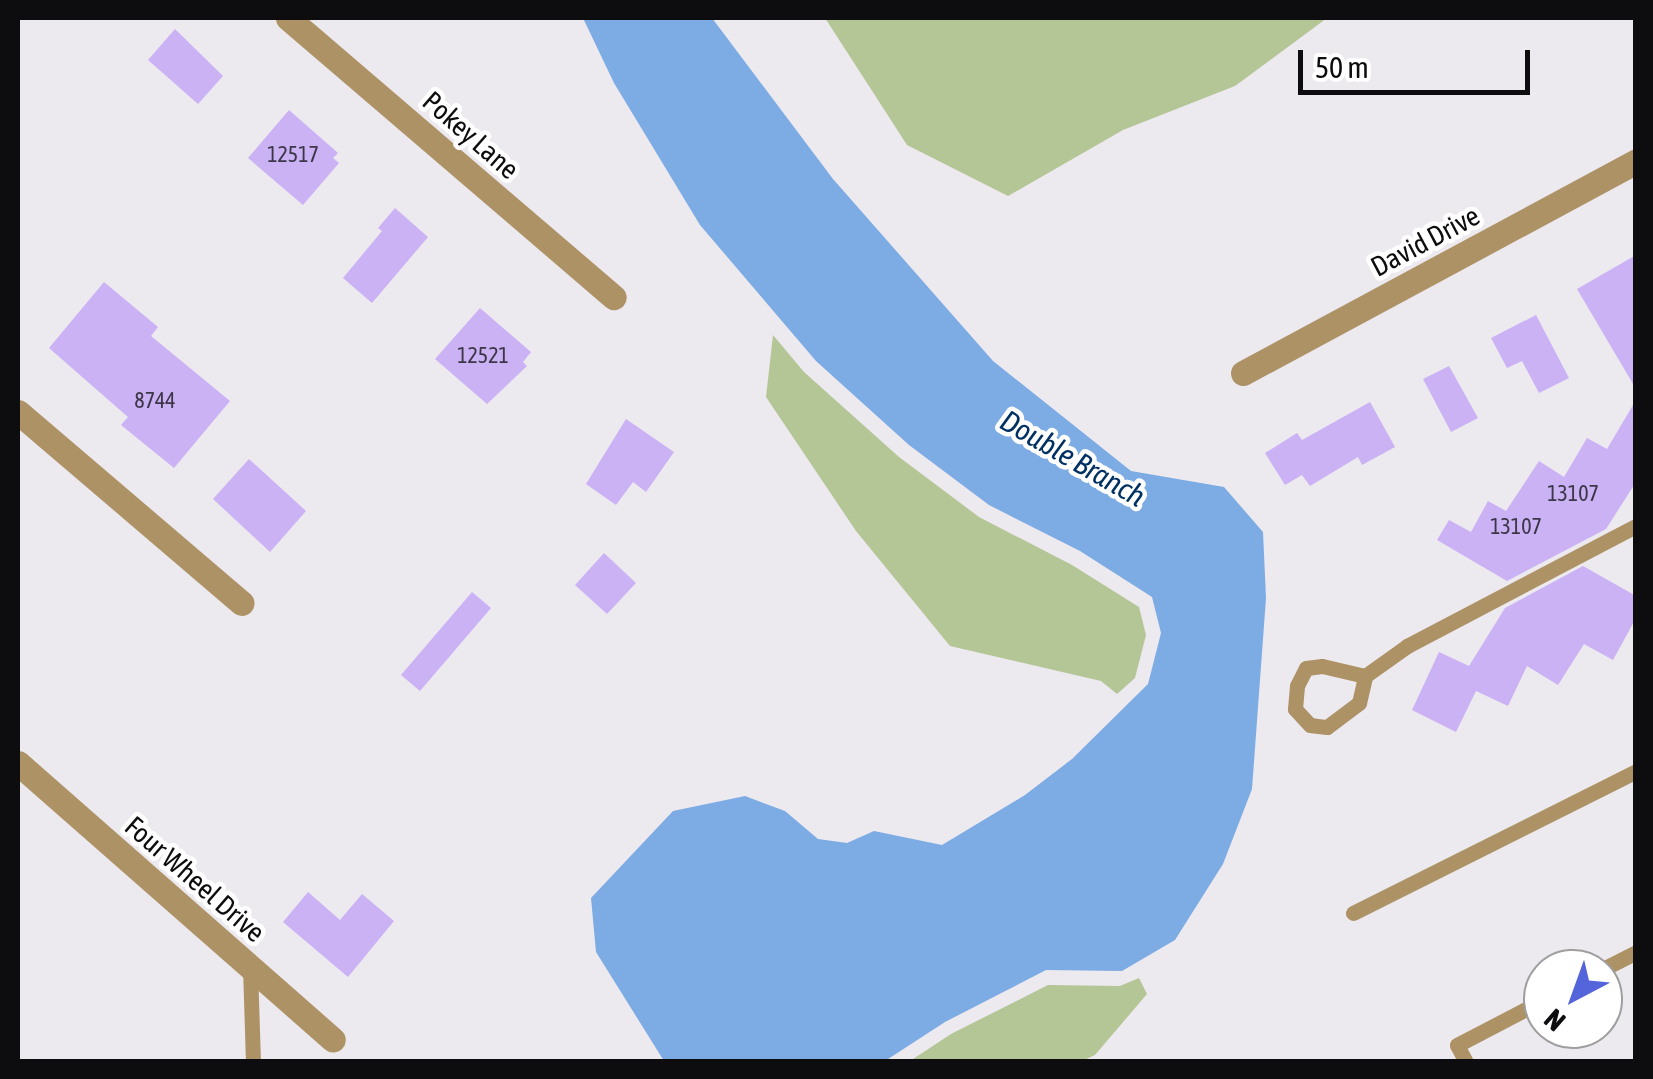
<!DOCTYPE html>
<style>
body{margin:0}
#map{position:relative;width:1653px;height:1079px;overflow:hidden;background:#ece9ef;font-family:"Asap Condensed",sans-serif}
div>[style]{position:absolute}
.green>*{inset:0;background:#b4c596}
.water>*{inset:0;background:#7dabe3}
.building>*{inset:0;background:#cab2f4}
.service>*{height:15px;margin:-7.5px;padding:0 7.5px;transform-origin:7.5px;border-radius:7.5px;background:#ad9265}
.minor>*{height:25px;margin:-12.5px;padding:0 12.5px;transform-origin:12.5px;border-radius:12.5px;background:#ad9265}
span{translate:-50% -50%;white-space:nowrap;text-align:center;line-height:1.15;-webkit-text-stroke:9px #fff;paint-order:stroke}
.number-label{font-size:22px;color:#3c3648}
.number-label span{-webkit-text-stroke-width:0}
.street-label{font-size:28px;color:#0d0c0e}
.water-label{font-size:30px;color:#003163;font-style:italic}
.frame{position:absolute;inset:0;border:20px solid #0d0c0e;pointer-events:none}
.north{position:absolute;left:1523px;top:949px;width:100px;height:100px;box-sizing:border-box;background:#fff;border:2px solid #9e9e9f;border-radius:50%;rotate:221deg;font-size:28px;font-weight:700;line-height:40px;text-align:center;color:#0d0c0e}
.north::after{content:'';display:block;margin:auto;width:35px;height:45px;background:#5465db;clip-path:polygon(50% 0,100% 100%,50% 72%,0 100%)}
.scale{position:absolute;left:1298px;top:50px;width:232px;height:45px;box-sizing:border-box;border:5px solid #0d0c0e;border-top:0;padding-left:12px;font-size:30px;line-height:35px;white-space:nowrap;color:#0d0c0e;-webkit-text-stroke:8px #fff;paint-order:stroke}
</style>
<div id="map">
<div class="green">
<div style="clip-path:polygon(825px 18px,1327px 18px,1235px 86px,1123px 130px,1008px 196px,907px 145px)"></div>
<div style="clip-path:polygon(773px 335px,804px 372px,899px 457px,979px 517px,1072px 565px,1139px 607px,1146px 635px,1135px 678px,1117px 694px,1101px 681px,950px 646px,856px 531px,766px 397px)"></div>
<div style="clip-path:polygon(1139px 978px,1147px 994px,1095px 1055px,1082px 1061px,910px 1061px,951px 1034px,1048px 985px,1120px 986px)"></div>
</div>
<div class="water">
<div style="clip-path:polygon(583px 18px,712px 18px,833px 179px,993px 361px,1131px 471px,1224px 487px,1263px 532px,1266px 598px,1252px 789px,1223px 864px,1175px 940px,1122px 971px,1046px 970px,945px 1022px,885px 1061px,664px 1061px,596px 952px,591px 898px,673px 811px,745px 796px,785px 811px,818px 839px,847px 843px,874px 831px,942px 845px,1025px 795px,1072px 759px,1148px 684px,1161px 633px,1152px 597px,1080px 551px,989px 505px,909px 445px,816px 361px,700px 225px,614px 83px)"></div>
</div>
<div class="building">
<div style="clip-path:polygon(175px 29px,223px 76px,198px 104px,148px 60px)"></div>
<div style="clip-path:polygon(289px 110px,338px 153px,333px 158px,339px 163px,303px 205px,248px 158px)"></div>
<div style="clip-path:polygon(395px 208px,428px 237px,372px 303px,343px 278px,382px 231px,378px 228px)"></div>
<div style="clip-path:polygon(1636px 255px,1636px 389px,1577px 289px)"></div>
<div style="clip-path:polygon(104px 282px,158px 327px,151px 336px,230px 401px,174px 468px,121px 425px,128px 417px,49px 348px)"></div>
<div style="clip-path:polygon(480px 308px,531px 352px,523px 362px,527px 366px,487px 404px,435px 359px)"></div>
<div style="clip-path:polygon(1536px 315px,1569px 378px,1539px 393px,1522px 361px,1507px 368px,1491px 338px)"></div>
<div style="clip-path:polygon(1449px 366px,1478px 418px,1451px 432px,1423px 379px)"></div>
<div style="clip-path:polygon(1636px 400px,1636px 482px,1606px 529px,1507px 581px,1437px 540px,1449px 520px,1471px 532px,1488px 501px,1506px 511px,1539px 461px,1564px 477px,1587px 438px,1607px 449px)"></div>
<div style="clip-path:polygon(1370px 402px,1395px 447px,1362px 465px,1358px 457px,1310px 486px,1302px 475px,1285px 485px,1265px 453px,1297px 433px,1302px 440px)"></div>
<div style="clip-path:polygon(626px 419px,674px 452px,646px 492px,633px 482px,616px 505px,586px 484px)"></div>
<div style="clip-path:polygon(249px 459px,306px 511px,270px 552px,213px 499px)"></div>
<div style="clip-path:polygon(604px 553px,636px 583px,607px 614px,575px 585px)"></div>
<div style="clip-path:polygon(1583px 566px,1636px 596px,1636px 618px,1613px 660px,1584px 644px,1558px 685px,1527px 666px,1508px 706px,1476px 691px,1456px 732px,1412px 710px,1439px 652px,1469px 666px,1505px 608px)"></div>
<div style="clip-path:polygon(472px 592px,491px 608px,420px 691px,401px 675px)"></div>
<div style="clip-path:polygon(308px 892px,340px 920px,362px 894px,394px 921px,348px 977px,283px 922px)"></div>
</div>
<div class="service">
<div style="left:1365px;top:676px;width:44px;rotate:-166.9deg"></div>
<div style="left:1322px;top:666px;width:16px;rotate:173deg"></div>
<div style="left:1306px;top:668px;width:20px;rotate:117deg"></div>
<div style="left:1297px;top:686px;width:23px;rotate:95deg"></div>
<div style="left:1295px;top:709px;width:22px;rotate:47deg"></div>
<div style="left:1310px;top:725px;width:17px;rotate:7deg"></div>
<div style="left:1327px;top:727px;width:40px;rotate:-37deg"></div>
<div style="left:1359px;top:703px;width:28px;rotate:-77deg"></div>
<div style="left:1365px;top:676px;width:52px;rotate:-35.5deg"></div>
<div style="left:1407px;top:646px;width:259px;rotate:-27.7deg"></div>
<div style="left:1353px;top:913px;width:317px;rotate:-26.6deg"></div>
<div style="left:250px;top:967px;width:95px;rotate:88.2deg"></div>
<div style="left:1603px;top:969px;width:37px;rotate:-27deg"></div>
<div style="left:1466px;top:1062px;width:19px;rotate:-118deg"></div>
<div style="left:1457px;top:1045px;width:97px;rotate:-27.6deg"></div>
</div>
<div class="minor">
<div style="left:288px;top:18px;width:429px;rotate:40.6deg"></div>
<div style="left:1243px;top:373px;width:447px;rotate:-28.3deg"></div>
<div style="left:18px;top:412px;width:294px;rotate:40.5deg"></div>
<div style="left:18px;top:763px;width:419px;rotate:41.3deg"></div>
</div>
<div class="number-label">
<span style="left:293px;top:155px">12517</span>
<span style="left:483px;top:356px">12521</span>
<span style="left:155px;top:401px">8744</span>
<span style="left:1573px;top:494px">13107</span>
<span style="left:1516px;top:527px">13107</span>
</div>
<div class="street-label">
<span style="left:471px;top:135px;rotate:41deg">Pokey Lane</span>
<span style="left:1425px;top:241px;rotate:-28deg">David Drive</span>
<span style="left:195px;top:879px;rotate:41deg">Four Wheel Drive</span>
</div>
<div class="water-label">
<span style="left:1073px;top:458px;rotate:30deg">Double Branch</span>
</div>
<div class="frame"></div>
<div class="north">N</div>
<div class="scale">50 m</div>
</div>
